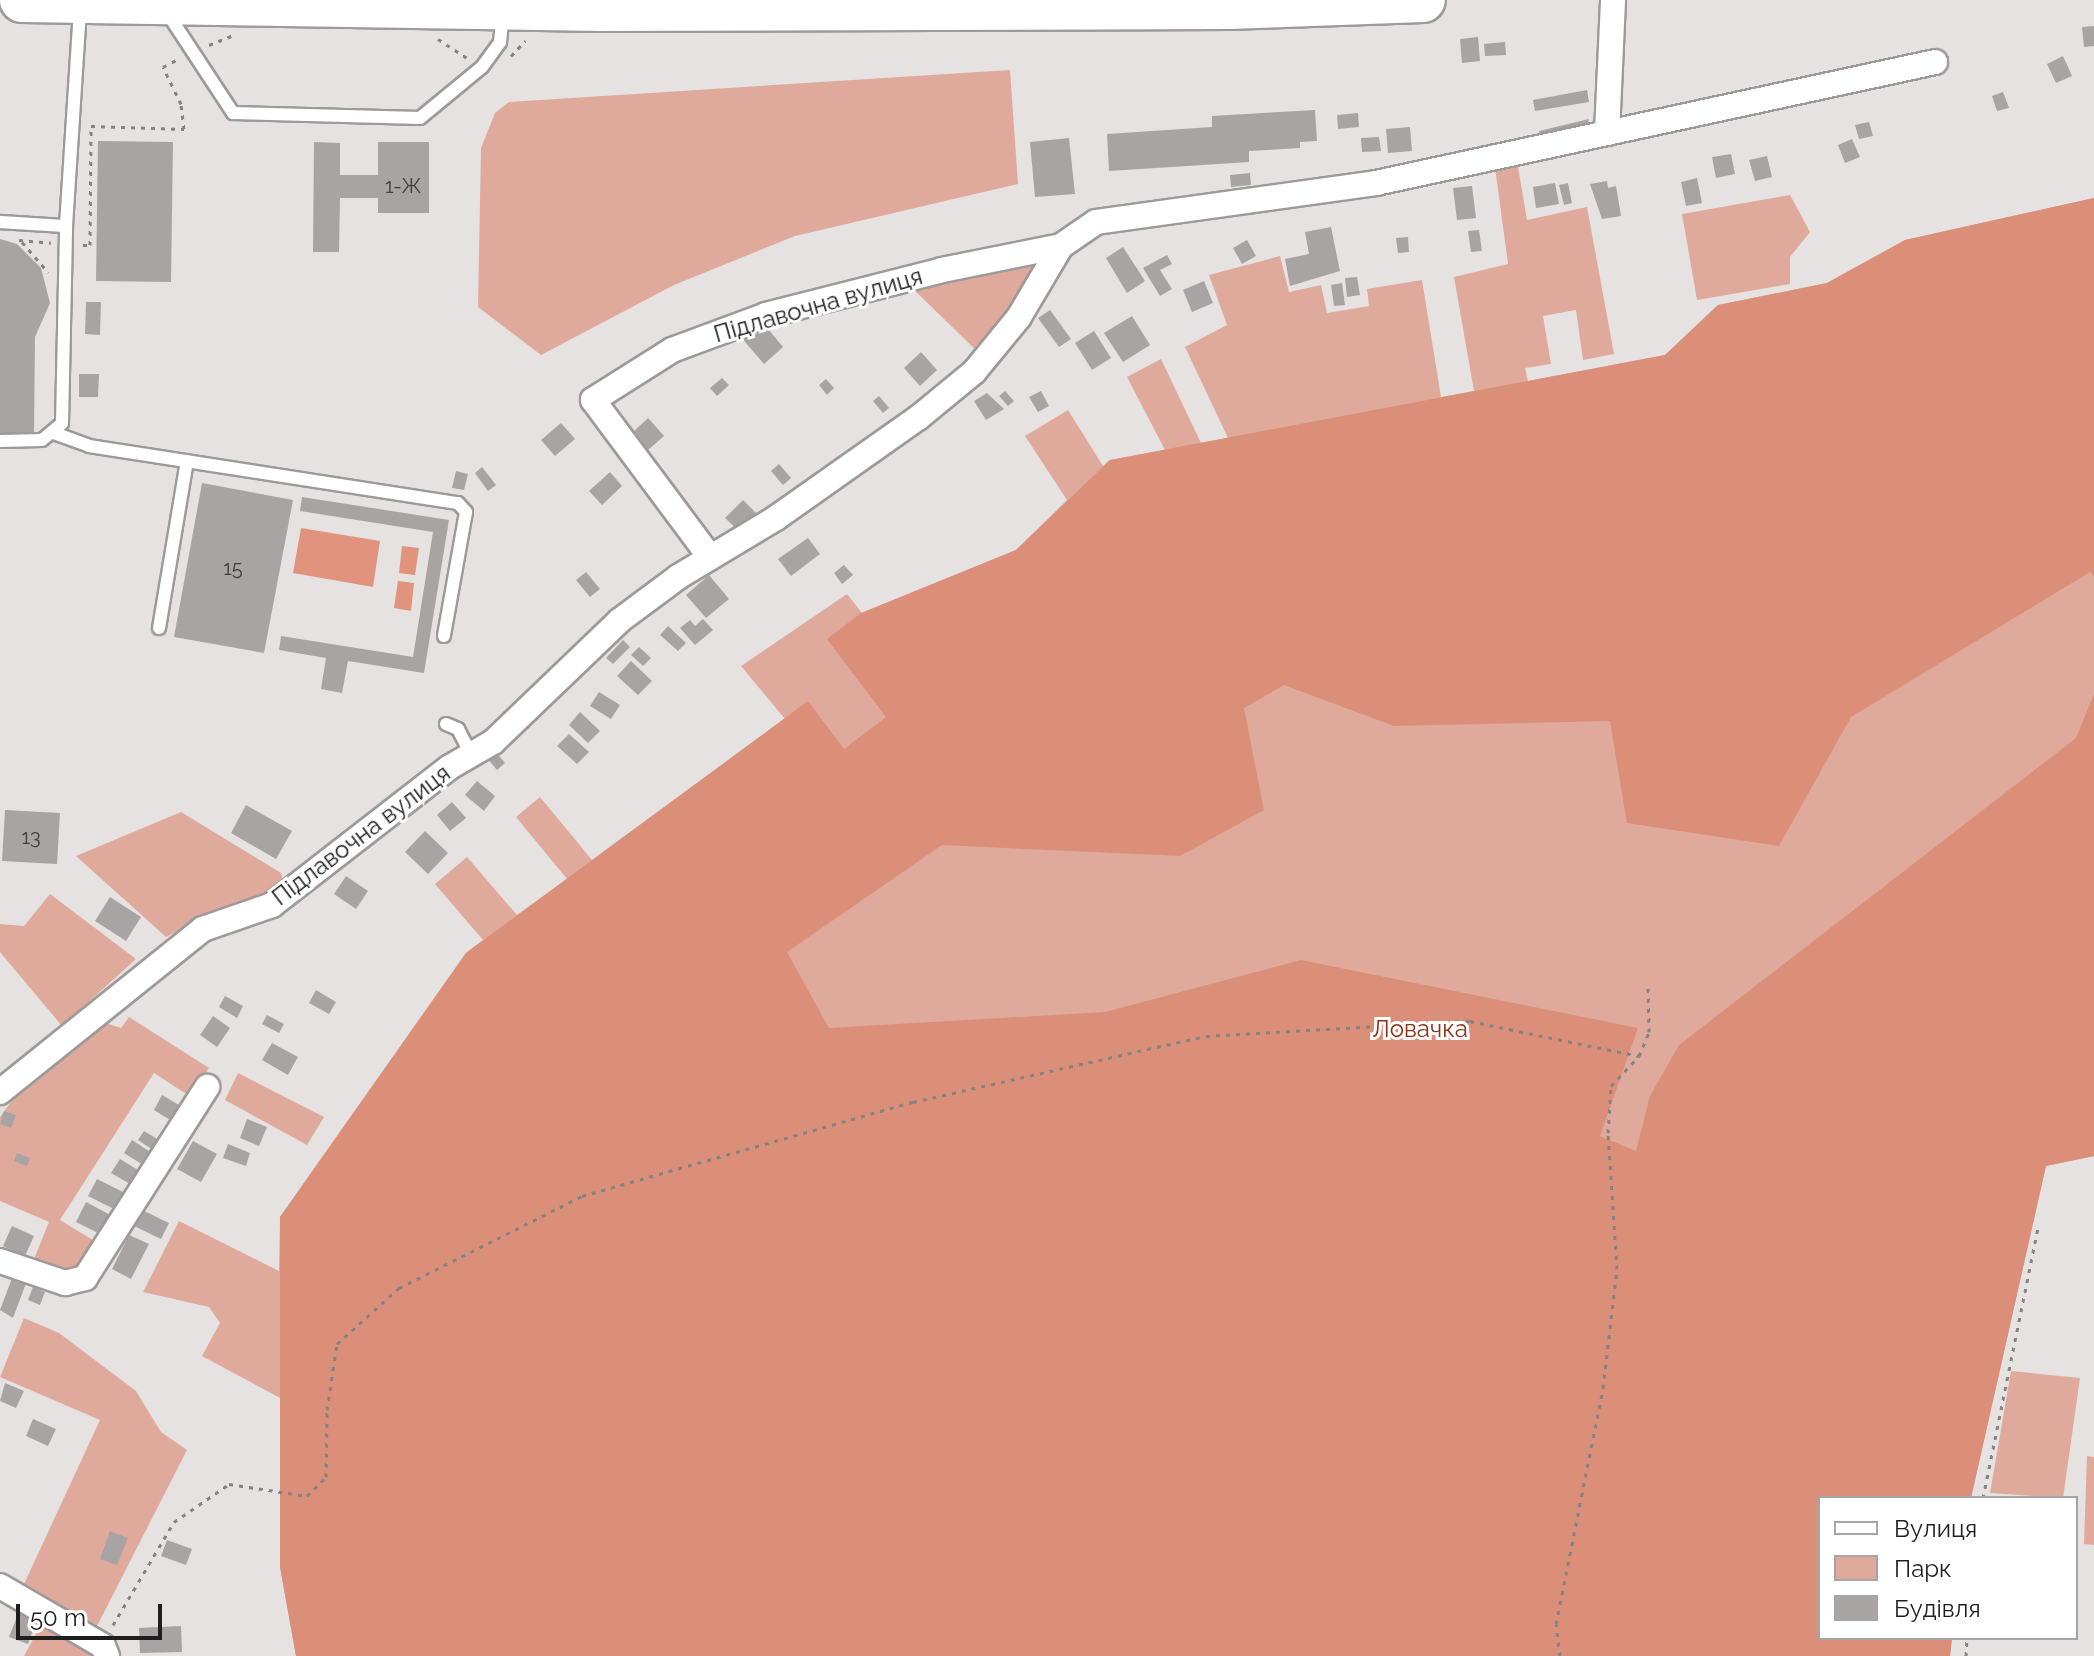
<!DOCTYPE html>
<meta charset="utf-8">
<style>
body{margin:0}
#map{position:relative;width:2094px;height:1656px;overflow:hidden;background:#e6e2e1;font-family:Raleway,sans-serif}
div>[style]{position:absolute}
.green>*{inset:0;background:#dfaa9b}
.forest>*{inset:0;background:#db8e78}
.water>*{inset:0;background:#e1937d}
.building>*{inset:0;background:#a8a4a3}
.path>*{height:3px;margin-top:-1.5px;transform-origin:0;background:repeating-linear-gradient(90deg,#858282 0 4px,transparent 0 10px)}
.roads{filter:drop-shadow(2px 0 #9d9a99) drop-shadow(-2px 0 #9d9a99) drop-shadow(0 2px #9d9a99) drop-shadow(0 -2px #9d9a99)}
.lane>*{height:12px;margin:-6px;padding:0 6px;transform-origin:6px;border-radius:6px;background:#fff}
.street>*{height:24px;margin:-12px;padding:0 12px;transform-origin:12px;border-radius:12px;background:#fff}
.highway>*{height:44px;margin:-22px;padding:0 22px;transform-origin:22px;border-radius:22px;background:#fff}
span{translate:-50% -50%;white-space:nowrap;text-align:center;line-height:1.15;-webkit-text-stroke:6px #fff;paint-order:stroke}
.number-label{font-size:20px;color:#41403f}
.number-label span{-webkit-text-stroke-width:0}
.street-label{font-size:24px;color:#1f1e1e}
.park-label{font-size:24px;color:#8d3117}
.legend{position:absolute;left:1818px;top:1496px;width:260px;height:144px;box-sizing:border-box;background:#fff;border:2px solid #a5a5a5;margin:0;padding:10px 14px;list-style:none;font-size:24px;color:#1f1e1e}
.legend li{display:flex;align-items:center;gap:16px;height:40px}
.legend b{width:40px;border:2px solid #a5a5a5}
.scale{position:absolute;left:16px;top:1604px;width:146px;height:36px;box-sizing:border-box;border:4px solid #1f1e1e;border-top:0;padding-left:10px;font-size:24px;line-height:28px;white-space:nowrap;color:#1f1e1e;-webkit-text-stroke:6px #fff;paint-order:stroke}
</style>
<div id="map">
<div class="green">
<div style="clip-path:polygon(1010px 70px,1018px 184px,795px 236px,674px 285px,541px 355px,478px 307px,481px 148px,495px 113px,509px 102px)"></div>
<div style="clip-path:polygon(1517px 161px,1527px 220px,1587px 207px,1614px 354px,1583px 360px,1576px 310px,1543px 316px,1551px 364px,1525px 368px,1528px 381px,1665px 355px,1718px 305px,1827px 283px,1905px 240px,2094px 198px,2094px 1156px,2046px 1166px,1971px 1498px,1820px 1498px,1820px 1638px,1952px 1638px,1950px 1656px,296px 1656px,280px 1567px,280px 1398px,202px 1356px,220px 1323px,209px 1307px,143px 1292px,179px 1221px,279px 1271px,280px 1217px,466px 953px,483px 940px,435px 884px,467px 857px,517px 915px,567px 879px,516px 817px,540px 797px,592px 860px,785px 719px,741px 666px,847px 594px,862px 613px,1016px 550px,1067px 500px,1025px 436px,1068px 410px,1103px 466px,1110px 460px,1165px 450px,1127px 377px,1161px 359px,1201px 443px,1228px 438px,1185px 347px,1227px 325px,1209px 275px,1280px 256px,1289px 292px,1321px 285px,1327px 313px,1369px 306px,1367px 289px,1422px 280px,1441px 397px,1474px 391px,1454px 277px,1508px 264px,1495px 167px)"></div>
<div style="clip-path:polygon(1790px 195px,1810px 232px,1790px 257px,1790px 284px,1697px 300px,1682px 214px)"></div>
<div style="clip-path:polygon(1033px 261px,1037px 269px,980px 354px,910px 286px)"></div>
<div style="clip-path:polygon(181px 812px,281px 873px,284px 883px,251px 903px,214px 911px,166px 937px,76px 856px)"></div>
<div style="clip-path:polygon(50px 894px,136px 959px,62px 1026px,0 952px,0 924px,24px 926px)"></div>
<div style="clip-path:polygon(129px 1017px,209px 1068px,191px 1097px,154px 1073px,60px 1220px,101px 1245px,79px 1273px,32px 1264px,49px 1222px,0 1201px,0 1117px,19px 1091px,102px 1022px,121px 1028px)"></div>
<div style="clip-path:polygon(238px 1073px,324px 1117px,307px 1145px,225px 1100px)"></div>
<div style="clip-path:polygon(24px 1318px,59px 1333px,136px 1391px,161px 1432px,187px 1450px,96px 1628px,24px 1584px,100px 1420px,0 1377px)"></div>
<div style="clip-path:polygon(2011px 1371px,2080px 1378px,2063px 1498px,1990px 1493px)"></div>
<div style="clip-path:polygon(2087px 1456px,2094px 1457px,2094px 1545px,2084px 1544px)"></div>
<div style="clip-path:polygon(44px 1619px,88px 1645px,93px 1656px,24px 1656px)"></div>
</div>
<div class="forest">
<div style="clip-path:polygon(2094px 198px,2094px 576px,2090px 572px,1851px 717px,1779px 846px,1627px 823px,1610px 721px,1394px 726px,1284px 685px,1244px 708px,1264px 810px,1180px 856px,942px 845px,787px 952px,829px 1028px,1105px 1012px,1301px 960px,1638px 1028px,1600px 1136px,1636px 1151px,1650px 1096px,1679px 1045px,2076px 738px,2094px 694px,2094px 1156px,2046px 1166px,1971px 1498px,1820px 1498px,1820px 1638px,1952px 1638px,1950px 1656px,296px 1656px,280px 1567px,280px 1217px,466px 953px,808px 701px,844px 749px,886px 717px,827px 639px,861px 613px,1016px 550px,1110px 460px,1665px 355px,1718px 305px,1827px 283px,1905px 240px)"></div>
</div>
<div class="water">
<div style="clip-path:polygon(301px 528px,380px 541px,373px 587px,293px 573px)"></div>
<div style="clip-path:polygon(402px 546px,419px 548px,415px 575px,399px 573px)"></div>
<div style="clip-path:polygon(398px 581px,414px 583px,411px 611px,394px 608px)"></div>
</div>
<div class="building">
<div style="clip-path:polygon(2094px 26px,2094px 46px,2084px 47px,2082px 27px)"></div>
<div style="clip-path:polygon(1478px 37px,1480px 61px,1462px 63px,1460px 39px)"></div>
<div style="clip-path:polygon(1505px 42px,1506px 55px,1485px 56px,1484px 44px)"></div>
<div style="clip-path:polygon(2063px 56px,2072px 76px,2056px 83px,2047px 64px)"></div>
<div style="clip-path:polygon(1587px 90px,1589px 102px,1535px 111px,1533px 100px)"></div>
<div style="clip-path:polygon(2003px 92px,2009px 108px,1997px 111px,1992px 96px)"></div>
<div style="clip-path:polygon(1315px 110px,1317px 141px,1300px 142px,1300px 148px,1249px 151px,1249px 162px,1109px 171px,1107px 134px,1212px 127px,1212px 116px)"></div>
<div style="clip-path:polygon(1358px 113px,1359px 127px,1338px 129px,1337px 115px)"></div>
<div style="clip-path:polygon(1589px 119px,1586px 129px,1541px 143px,1539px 131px)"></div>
<div style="clip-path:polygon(1869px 122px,1873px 136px,1859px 139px,1855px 125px)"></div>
<div style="clip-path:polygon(1410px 127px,1412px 151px,1388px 153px,1386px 129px)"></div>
<div style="clip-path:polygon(1379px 137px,1381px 151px,1362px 152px,1361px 138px)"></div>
<div style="clip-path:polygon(1069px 138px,1075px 194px,1035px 197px,1030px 142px)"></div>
<div style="clip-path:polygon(1852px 139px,1860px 157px,1845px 163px,1838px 145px)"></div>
<div style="clip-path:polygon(98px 141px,173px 142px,171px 282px,96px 281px)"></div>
<div style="clip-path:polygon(314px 142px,340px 143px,340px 175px,378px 175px,378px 142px,429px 142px,429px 213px,378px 213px,378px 198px,340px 198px,339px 252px,313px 252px)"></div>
<div style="clip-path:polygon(1731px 154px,1735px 174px,1716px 178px,1712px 157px)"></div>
<div style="clip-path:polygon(1767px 156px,1772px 177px,1755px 181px,1749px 160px)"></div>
<div style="clip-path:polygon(1250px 173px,1251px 185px,1231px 187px,1230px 175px)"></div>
<div style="clip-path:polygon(1697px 178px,1702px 203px,1686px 206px,1681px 182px)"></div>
<div style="clip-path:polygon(1607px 181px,1608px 188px,1616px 186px,1621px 216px,1602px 219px,1590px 184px)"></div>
<div style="clip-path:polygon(1555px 183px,1559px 204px,1536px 208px,1533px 187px)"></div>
<div style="clip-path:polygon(1568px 183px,1572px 203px,1564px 205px,1559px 185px)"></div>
<div style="clip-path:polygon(1472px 186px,1476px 218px,1457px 220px,1453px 188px)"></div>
<div style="clip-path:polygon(1331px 227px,1340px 271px,1290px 286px,1285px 259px,1309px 254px,1305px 232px)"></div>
<div style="clip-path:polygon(1479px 230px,1482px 251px,1471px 252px,1468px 231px)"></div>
<div style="clip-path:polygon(1408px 237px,1409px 252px,1398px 253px,1396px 238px)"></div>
<div style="clip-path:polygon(0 239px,17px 244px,41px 268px,50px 303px,35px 337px,34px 433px,0 433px)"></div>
<div style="clip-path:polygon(1247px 240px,1256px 256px,1242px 264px,1233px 248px)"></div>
<div style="clip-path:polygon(1123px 247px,1145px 281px,1127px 293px,1106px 258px)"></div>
<div style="clip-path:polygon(1167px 255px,1172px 264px,1160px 270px,1172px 289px,1160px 296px,1143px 268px)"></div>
<div style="clip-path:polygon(1357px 277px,1360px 295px,1347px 297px,1345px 278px)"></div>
<div style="clip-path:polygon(1204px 281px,1213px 303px,1192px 312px,1183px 290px)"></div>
<div style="clip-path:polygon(1342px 283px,1345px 305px,1334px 306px,1331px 285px)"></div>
<div style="clip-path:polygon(86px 302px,101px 302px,100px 335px,85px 334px)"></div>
<div style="clip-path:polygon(1050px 310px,1071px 339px,1059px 347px,1038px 318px)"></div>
<div style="clip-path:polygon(1132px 316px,1150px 345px,1123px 362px,1104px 333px)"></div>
<div style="clip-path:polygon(760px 319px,783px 347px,764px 364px,740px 336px)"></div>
<div style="clip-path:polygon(1094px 331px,1111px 358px,1092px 370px,1075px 343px)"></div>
<div style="clip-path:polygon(921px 352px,937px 370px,920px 386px,904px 368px)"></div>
<div style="clip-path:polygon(79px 374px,99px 374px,98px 397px,79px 397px)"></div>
<div style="clip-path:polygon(722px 378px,729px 385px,717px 396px,710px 388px)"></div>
<div style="clip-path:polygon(826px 379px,834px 388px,827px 395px,819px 385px)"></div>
<div style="clip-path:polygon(1005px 391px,1014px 401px,1008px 406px,999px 396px)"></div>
<div style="clip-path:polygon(1041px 391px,1049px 406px,1038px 412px,1029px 397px)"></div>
<div style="clip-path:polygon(987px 393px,1004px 409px,986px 420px,974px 401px)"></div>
<div style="clip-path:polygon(879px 396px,889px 408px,883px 413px,873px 401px)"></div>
<div style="clip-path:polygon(648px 418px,664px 436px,647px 451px,632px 433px)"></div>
<div style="clip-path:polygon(561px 423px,575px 439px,555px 456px,541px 440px)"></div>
<div style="clip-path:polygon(779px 464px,791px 478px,783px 485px,771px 471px)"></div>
<div style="clip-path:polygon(482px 467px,496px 485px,488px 491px,475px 473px)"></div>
<div style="clip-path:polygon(456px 471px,468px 474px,464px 490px,452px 488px)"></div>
<div style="clip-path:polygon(610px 472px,622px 486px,602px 505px,589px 491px)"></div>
<div style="clip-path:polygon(202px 483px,293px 500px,264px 653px,174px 637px)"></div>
<div style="clip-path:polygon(302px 497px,449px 520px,424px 673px,348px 661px,342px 693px,321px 689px,326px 658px,279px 650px,281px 636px,413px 657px,433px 532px,300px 511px)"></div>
<div style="clip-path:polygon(743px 500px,756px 513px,739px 531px,725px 518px)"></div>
<div style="clip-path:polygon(808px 538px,820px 554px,791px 576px,778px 559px)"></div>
<div style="clip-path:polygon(844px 565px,853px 575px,842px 584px,834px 573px)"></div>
<div style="clip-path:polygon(586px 572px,600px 589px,590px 597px,576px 580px)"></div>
<div style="clip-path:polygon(709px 575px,729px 599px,706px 618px,686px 595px)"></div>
<div style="clip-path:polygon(703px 619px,713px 630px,695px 645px,680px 628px,690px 620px,695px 626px)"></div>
<div style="clip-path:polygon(668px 626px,686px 643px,678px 651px,660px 635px)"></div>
<div style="clip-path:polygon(623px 640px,630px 647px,613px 664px,606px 658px)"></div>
<div style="clip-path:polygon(639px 647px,651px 658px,643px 666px,631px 655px)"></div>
<div style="clip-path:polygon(631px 661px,652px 681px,638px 695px,617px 676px)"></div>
<div style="clip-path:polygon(599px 692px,620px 705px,611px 719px,590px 706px)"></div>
<div style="clip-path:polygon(580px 712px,600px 731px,588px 743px,569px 725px)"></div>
<div style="clip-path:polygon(569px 734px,589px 752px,577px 764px,557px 746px)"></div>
<div style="clip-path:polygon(495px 751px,505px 763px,497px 770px,487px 758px)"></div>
<div style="clip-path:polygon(477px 781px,495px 796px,484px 811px,465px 795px)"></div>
<div style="clip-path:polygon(452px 802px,466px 818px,450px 831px,437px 815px)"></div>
<div style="clip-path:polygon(246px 805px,292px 831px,276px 859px,231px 833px)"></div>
<div style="clip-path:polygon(5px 810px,60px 813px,57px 864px,2px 861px)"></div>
<div style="clip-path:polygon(425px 831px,448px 853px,428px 874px,405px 852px)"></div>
<div style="clip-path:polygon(346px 876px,368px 891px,356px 909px,334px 894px)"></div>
<div style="clip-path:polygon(110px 897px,141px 917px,126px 941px,95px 921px)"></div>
<div style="clip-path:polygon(316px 990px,336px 1002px,329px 1014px,309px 1003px)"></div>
<div style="clip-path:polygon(225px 996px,243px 1006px,237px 1018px,219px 1007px)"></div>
<div style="clip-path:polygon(267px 1015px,284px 1024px,279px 1033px,262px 1024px)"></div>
<div style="clip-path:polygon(213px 1016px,230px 1028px,217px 1047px,200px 1035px)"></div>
<div style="clip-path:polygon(272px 1043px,298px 1057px,288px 1075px,262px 1060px)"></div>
<div style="clip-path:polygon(162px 1095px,184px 1108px,175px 1123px,154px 1110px)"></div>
<div style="clip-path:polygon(4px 1111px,16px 1115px,11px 1128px,0 1124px)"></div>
<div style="clip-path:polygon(247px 1119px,267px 1127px,259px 1146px,240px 1138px)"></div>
<div style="clip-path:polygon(144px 1131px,162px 1142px,156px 1152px,138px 1140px)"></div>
<div style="clip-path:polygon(132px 1140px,155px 1155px,148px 1168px,124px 1153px)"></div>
<div style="clip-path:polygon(193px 1141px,217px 1154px,201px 1182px,177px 1169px)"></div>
<div style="clip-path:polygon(228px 1144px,250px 1153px,246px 1166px,223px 1158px)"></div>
<div style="clip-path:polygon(17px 1153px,30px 1158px,27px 1166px,14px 1161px)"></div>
<div style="clip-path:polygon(120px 1159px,138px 1170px,130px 1184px,111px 1173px)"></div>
<div style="clip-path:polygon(97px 1179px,125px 1193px,116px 1210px,88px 1196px)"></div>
<div style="clip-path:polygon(86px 1202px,112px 1216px,102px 1235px,76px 1222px)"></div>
<div style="clip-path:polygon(142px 1210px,169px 1223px,161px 1239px,134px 1226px)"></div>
<div style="clip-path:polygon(12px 1226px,34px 1236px,25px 1256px,3px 1246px)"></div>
<div style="clip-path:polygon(129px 1235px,149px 1244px,131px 1279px,112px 1269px)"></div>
<div style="clip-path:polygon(14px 1273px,28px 1278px,13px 1318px,0 1310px)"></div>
<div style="clip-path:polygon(33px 1287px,45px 1292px,40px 1305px,28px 1300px)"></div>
<div style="clip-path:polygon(5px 1383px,24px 1391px,16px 1408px,0 1401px)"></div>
<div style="clip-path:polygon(33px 1419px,56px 1429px,48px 1446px,26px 1436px)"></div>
<div style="clip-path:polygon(110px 1531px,128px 1538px,117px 1565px,100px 1559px)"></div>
<div style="clip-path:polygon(167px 1540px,192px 1549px,186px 1565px,161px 1556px)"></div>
<div style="clip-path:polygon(21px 1606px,39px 1614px,28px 1644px,9px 1637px)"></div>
<div style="clip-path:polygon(181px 1626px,182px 1652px,140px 1653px,139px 1628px)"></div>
</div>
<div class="path">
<div style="left:438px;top:39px;width:37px;rotate:33deg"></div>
<div style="left:209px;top:45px;width:24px;rotate:-22deg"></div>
<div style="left:511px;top:56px;width:21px;rotate:-47deg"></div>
<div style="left:19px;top:240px;width:32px;rotate:5deg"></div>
<div style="left:22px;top:242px;width:40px;rotate:49deg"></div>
<div style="left:83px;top:245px;width:7px"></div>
<div style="left:90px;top:245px;width:119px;rotate:-89.5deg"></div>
<div style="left:91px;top:126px;width:93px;rotate:1.8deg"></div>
<div style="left:184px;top:129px;width:25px;rotate:-97deg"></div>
<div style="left:181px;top:104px;width:41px;rotate:-115.9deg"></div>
<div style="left:163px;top:67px;width:19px;rotate:-28deg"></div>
<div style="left:1983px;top:1498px;width:276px;rotate:-78.5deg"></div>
<div style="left:113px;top:1625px;width:120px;rotate:-59.4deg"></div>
<div style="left:174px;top:1522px;width:67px;rotate:-34.6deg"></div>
<div style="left:229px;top:1484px;width:79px;rotate:8.7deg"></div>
<div style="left:307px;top:1496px;width:27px;rotate:-45deg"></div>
<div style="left:326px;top:1477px;width:67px;rotate:-89.1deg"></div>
<div style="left:327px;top:1410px;width:67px;rotate:-81.4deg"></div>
<div style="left:337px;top:1344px;width:84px;rotate:-42.1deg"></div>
<div style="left:399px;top:1288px;width:205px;rotate:-26.7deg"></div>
<div style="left:582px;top:1196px;width:344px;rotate:-15.9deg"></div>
<div style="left:913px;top:1102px;width:300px;rotate:-12.7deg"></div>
<div style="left:1206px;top:1036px;width:264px;rotate:-3.3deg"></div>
<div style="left:1470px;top:1021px;width:173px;rotate:11.7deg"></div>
<div style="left:1560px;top:1656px;width:32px;rotate:-97deg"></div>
<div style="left:1556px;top:1624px;width:241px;rotate:-78.7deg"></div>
<div style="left:1603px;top:1388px;width:120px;rotate:-83.3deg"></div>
<div style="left:1617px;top:1269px;width:136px;rotate:-93.8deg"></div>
<div style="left:1608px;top:1133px;width:47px;rotate:-86.3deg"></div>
<div style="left:1611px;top:1086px;width:41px;rotate:-47deg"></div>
<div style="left:1639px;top:1056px;width:26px;rotate:-67deg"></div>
<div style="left:1649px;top:1032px;width:46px;rotate:-91.2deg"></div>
<div style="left:1966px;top:1656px;width:18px;rotate:-87deg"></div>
</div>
<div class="roads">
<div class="lane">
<div style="left:166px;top:11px;width:122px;rotate:56.7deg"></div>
<div style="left:233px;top:113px;width:187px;rotate:1.5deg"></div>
<div style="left:420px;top:118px;width:80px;rotate:-39.4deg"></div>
<div style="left:482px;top:67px;width:31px;rotate:-54deg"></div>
<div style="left:500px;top:42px;width:29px;rotate:-84deg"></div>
<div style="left:0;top:222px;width:66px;rotate:3.5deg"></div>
<div style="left:54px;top:433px;width:37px;rotate:20deg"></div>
<div style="left:89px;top:446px;width:373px;rotate:8.8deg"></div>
<div style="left:458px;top:503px;width:12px;rotate:48deg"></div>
<div style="left:466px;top:512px;width:126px;rotate:100.1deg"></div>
<div style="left:0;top:441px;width:42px;rotate:-1.4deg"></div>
<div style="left:42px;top:440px;width:26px;rotate:-40deg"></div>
<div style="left:62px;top:423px;width:197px;rotate:-88.8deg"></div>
<div style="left:66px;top:226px;width:219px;rotate:-86.3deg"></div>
<div style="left:159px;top:628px;width:169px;rotate:-80.5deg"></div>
<div style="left:446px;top:724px;width:13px;rotate:23deg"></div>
<div style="left:458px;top:729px;width:27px;rotate:63deg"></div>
</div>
<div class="street">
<div style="left:1607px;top:133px;width:133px;rotate:-87.4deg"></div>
<div style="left:710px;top:557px;width:196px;rotate:-126.7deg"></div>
<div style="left:593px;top:400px;width:93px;rotate:-32.3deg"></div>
<div style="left:672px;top:350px;width:100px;rotate:-20.4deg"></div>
<div style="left:766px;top:315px;width:182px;rotate:-14.3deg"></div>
<div style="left:942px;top:270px;width:121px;rotate:-11.4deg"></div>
<div style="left:0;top:1092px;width:260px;rotate:-38.8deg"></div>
<div style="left:203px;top:929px;width:73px;rotate:-19.2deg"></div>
<div style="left:272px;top:905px;width:225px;rotate:-37.8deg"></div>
<div style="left:450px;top:767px;width:50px;rotate:-30.2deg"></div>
<div style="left:493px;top:742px;width:175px;rotate:-43.8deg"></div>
<div style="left:619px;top:621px;width:74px;rotate:-36.7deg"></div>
<div style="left:678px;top:577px;width:114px;rotate:-31deg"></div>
<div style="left:776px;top:518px;width:174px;rotate:-35.2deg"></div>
<div style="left:918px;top:418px;width:72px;rotate:-39.4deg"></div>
<div style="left:974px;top:372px;width:71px;rotate:-50.7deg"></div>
<div style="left:1019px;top:317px;width:82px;rotate:-59.4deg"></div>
<div style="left:1061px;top:246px;width:42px;rotate:-34.4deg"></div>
<div style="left:1096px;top:222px;width:283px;rotate:-7.9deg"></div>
<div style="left:1376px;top:183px;width:572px;rotate:-12.21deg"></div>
<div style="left:0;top:1261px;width:69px;rotate:18.7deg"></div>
<div style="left:65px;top:1283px;width:21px;rotate:-14deg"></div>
<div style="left:85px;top:1278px;width:227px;rotate:-57.4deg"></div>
<div style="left:0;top:1586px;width:119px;rotate:30.2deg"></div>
<div style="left:103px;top:1646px;width:11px;rotate:68deg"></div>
</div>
<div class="highway">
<div style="left:22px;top:0;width:579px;rotate:0.89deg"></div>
<div style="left:601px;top:9px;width:628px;rotate:-0.18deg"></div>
<div style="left:1229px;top:7px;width:194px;rotate:-2.1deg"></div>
</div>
</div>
<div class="number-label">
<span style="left:403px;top:186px">1-Ж</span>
<span style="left:233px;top:568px">15</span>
<span style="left:31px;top:837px">13</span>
</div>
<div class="street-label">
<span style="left:818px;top:305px;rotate:-16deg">Підлавочна вулиця</span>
<span style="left:361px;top:835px;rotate:-37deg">Підлавочна вулиця</span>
</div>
<div class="park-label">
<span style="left:1420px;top:1029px">Ловачка</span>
</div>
<ul class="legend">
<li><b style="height:10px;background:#fff"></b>Вулиця</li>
<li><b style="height:22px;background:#dfaa9b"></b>Парк</li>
<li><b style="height:22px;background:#a8a4a3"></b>Будівля</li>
</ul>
<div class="scale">50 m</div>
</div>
